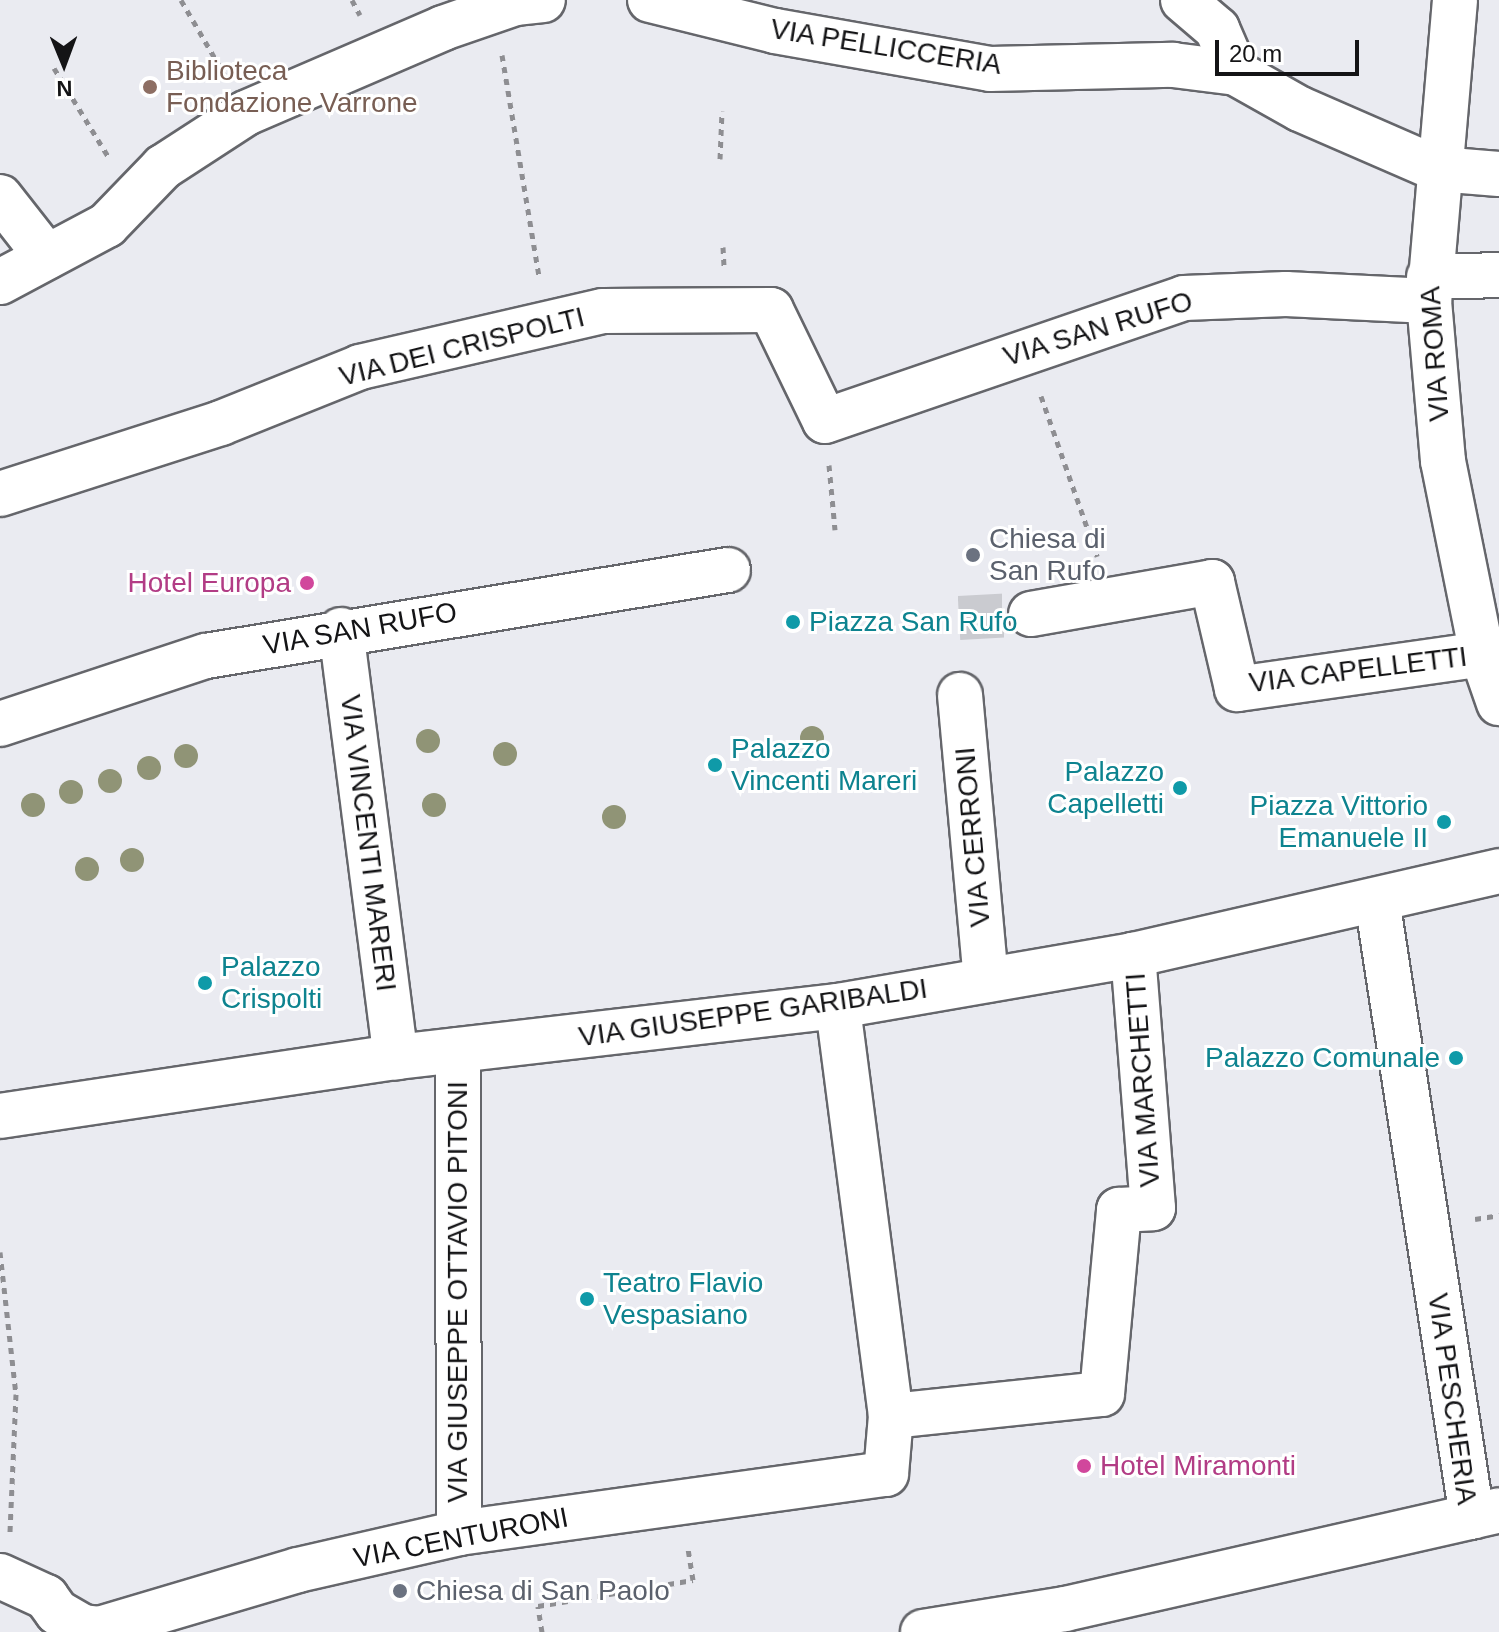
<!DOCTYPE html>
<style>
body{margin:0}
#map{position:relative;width:1499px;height:1632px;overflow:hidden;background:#eaebf1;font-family:Helvetica,sans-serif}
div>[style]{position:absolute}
.minor-tunnel>*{height:44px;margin-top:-22px;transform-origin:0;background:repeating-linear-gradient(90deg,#cacbd0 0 44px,transparent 0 66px)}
.path>*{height:5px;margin-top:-2.5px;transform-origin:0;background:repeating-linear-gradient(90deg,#8e8e92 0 6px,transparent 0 12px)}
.roads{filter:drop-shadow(2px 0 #65666b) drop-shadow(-2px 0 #65666b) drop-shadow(0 2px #65666b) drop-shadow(0 -2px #65666b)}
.minor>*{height:44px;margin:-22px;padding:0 22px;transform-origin:22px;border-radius:22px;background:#fff}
.trees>*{width:24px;height:24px;margin:-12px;border-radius:50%;background:#909476}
.dots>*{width:22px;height:22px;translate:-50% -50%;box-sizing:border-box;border:4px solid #fff;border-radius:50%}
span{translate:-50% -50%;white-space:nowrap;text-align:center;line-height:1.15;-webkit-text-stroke:6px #fff;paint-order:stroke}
.street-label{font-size:28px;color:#141416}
.education-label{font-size:28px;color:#785e54}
.left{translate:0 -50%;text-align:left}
.worship-label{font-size:28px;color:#5b616d}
.hotel-label{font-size:28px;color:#b23c85}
.right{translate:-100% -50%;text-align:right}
.culture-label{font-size:28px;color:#0d838f}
.north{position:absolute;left:24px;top:24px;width:80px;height:80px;-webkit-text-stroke:6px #fff;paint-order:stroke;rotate:179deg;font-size:22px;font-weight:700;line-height:32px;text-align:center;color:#141416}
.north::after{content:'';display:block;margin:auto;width:28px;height:36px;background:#141416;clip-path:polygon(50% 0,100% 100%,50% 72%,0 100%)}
.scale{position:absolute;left:1215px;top:40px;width:144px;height:36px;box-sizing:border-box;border:4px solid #141416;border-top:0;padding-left:10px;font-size:24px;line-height:28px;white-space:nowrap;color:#141416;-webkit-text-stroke:6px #fff;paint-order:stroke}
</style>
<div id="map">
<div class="minor-tunnel">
<div style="left:959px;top:618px;width:72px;rotate:-3.2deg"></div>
</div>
<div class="path">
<div style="left:181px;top:0;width:86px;rotate:59.8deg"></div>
<div style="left:352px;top:0;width:17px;rotate:62deg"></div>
<div style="left:502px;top:55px;width:225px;rotate:80.5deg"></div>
<div style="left:54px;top:68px;width:103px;rotate:58.5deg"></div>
<div style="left:720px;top:159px;width:48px;rotate:-87.6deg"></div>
<div style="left:723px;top:247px;width:19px;rotate:87deg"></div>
<div style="left:1041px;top:396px;width:170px;rotate:70.7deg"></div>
<div style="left:829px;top:465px;width:65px;rotate:84.7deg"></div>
<div style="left:1475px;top:1219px;width:24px;rotate:-9deg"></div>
<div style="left:0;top:1252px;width:143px;rotate:83.6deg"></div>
<div style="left:16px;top:1394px;width:139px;rotate:92.5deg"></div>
<div style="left:542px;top:1632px;width:26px;rotate:-99deg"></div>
<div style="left:538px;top:1606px;width:157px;rotate:-9.5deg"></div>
<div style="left:693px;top:1580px;width:32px;rotate:-99deg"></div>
</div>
<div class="roads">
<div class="minor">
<div style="left:650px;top:0;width:129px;rotate:13.9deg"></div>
<div style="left:775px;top:31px;width:218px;rotate:10deg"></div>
<div style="left:990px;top:69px;width:183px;rotate:-1.3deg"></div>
<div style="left:1173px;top:65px;width:64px;rotate:7.2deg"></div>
<div style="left:1236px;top:73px;width:73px;rotate:29.4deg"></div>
<div style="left:1300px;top:109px;width:150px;rotate:23.5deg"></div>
<div style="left:1438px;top:169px;width:61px;rotate:4.7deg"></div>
<div style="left:1183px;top:0;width:45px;rotate:40.5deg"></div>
<div style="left:1217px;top:29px;width:48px;rotate:66.6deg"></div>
<div style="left:1455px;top:0;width:302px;rotate:94.9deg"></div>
<div style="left:1429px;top:301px;width:161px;rotate:85deg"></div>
<div style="left:1443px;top:461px;width:197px;rotate:78.6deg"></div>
<div style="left:1482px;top:654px;width:52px;rotate:70.9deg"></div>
<div style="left:0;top:197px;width:76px;rotate:51.9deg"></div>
<div style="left:1429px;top:277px;width:70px;rotate:-1.6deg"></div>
<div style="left:0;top:282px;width:121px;rotate:-28deg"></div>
<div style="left:107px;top:225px;width:81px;rotate:-46deg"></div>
<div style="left:163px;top:167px;width:99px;rotate:-33deg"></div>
<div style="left:246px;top:113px;width:215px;rotate:-23.3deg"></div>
<div style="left:443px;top:28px;width:76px;rotate:-19.1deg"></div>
<div style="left:515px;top:3px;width:28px;rotate:-6deg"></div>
<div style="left:0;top:494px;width:232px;rotate:-17.8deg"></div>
<div style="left:221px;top:423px;width:150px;rotate:-21.9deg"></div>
<div style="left:360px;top:367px;width:249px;rotate:-13deg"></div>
<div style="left:603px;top:311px;width:168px;rotate:-0.3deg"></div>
<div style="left:771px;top:310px;width:123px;rotate:64.1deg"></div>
<div style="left:825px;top:421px;width:379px;rotate:-18.9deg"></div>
<div style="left:1184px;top:298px;width:102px;rotate:-2.2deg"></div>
<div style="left:1286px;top:294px;width:143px;rotate:2.8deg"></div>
<div style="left:1031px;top:614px;width:184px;rotate:-10deg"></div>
<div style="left:1212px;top:582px;width:110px;rotate:76.8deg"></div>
<div style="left:1237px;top:689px;width:247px;rotate:-8.1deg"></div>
<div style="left:341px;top:630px;width:431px;rotate:82.7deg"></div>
<div style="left:960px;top:695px;width:286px;rotate:84.8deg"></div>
<div style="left:0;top:724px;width:217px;rotate:-18.3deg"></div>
<div style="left:206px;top:656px;width:529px;rotate:-9.36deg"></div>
<div style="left:1377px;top:900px;width:624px;rotate:81.25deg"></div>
<div style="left:458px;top:1050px;width:483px;rotate:89.9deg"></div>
<div style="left:0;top:1116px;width:400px;rotate:-8.5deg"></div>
<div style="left:396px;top:1057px;width:445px;rotate:-6.6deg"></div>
<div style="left:838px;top:1006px;width:299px;rotate:-9.8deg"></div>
<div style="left:1133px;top:955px;width:376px;rotate:-12.9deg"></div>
<div style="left:891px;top:1416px;width:212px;rotate:-6deg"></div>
<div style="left:1102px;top:1394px;width:185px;rotate:-84.7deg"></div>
<div style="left:1119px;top:1210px;width:34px;rotate:-3deg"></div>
<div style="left:1153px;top:1208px;width:254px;rotate:-94.5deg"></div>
<div style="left:0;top:1576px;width:51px;rotate:24.5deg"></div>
<div style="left:46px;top:1597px;width:19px;rotate:54deg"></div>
<div style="left:57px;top:1612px;width:30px;rotate:30deg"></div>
<div style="left:83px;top:1627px;width:16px;rotate:7deg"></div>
<div style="left:99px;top:1629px;width:208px;rotate:-16.5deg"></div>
<div style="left:298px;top:1570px;width:165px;rotate:-12.9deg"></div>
<div style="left:459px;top:1533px;width:431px;rotate:-7.9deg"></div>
<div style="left:886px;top:1474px;width:58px;rotate:-85.1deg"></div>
<div style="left:891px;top:1416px;width:413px;rotate:-97.4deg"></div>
<div style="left:923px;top:1632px;width:144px;rotate:-9.2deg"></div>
<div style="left:1065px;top:1609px;width:445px;rotate:-12.8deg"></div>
</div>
</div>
<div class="trees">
<div style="left:812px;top:738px"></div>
<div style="left:428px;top:741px"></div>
<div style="left:505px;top:754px"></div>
<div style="left:186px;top:756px"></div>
<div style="left:149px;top:768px"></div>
<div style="left:110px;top:781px"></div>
<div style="left:71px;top:792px"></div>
<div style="left:33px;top:805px"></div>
<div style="left:434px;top:805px"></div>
<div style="left:614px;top:817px"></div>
<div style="left:132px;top:860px"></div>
<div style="left:87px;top:869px"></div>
</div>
<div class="dots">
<div style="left:150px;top:87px;background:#8d6e63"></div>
<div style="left:973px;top:555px;background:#6b7280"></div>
<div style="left:307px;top:583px;background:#d1479c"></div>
<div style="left:793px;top:622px;background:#0f9aa8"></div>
<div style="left:715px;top:765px;background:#0f9aa8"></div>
<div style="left:1180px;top:788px;background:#0f9aa8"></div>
<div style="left:1444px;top:822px;background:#0f9aa8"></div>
<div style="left:205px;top:983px;background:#0f9aa8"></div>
<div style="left:1456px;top:1058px;background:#0f9aa8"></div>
<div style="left:587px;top:1299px;background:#0f9aa8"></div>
<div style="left:1084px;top:1466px;background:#d1479c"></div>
<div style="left:400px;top:1591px;background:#6b7280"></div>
</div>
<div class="street-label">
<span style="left:886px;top:47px;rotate:9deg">VIA PELLICCERIA</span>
<span style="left:1098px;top:329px;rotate:-17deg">VIA SAN RUFO</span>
<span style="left:462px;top:347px;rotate:-14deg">VIA DEI CRISPOLTI</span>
<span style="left:1435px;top:354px;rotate:-94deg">VIA ROMA</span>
<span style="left:360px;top:629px;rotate:-10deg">VIA SAN RUFO</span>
<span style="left:1358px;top:670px;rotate:-7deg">VIA CAPELLETTI</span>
<span style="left:973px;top:837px;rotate:-95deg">VIA CERRONI</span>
<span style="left:368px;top:843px;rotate:83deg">VIA VINCENTI MARERI</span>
<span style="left:753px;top:1013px;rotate:-8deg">VIA GIUSEPPE GARIBALDI</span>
<span style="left:1143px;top:1080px;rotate:-94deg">VIA MARCHETTI</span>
<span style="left:458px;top:1292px;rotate:-90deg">VIA GIUSEPPE OTTAVIO PITONI</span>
<span style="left:1452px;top:1399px;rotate:82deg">VIA PESCHERIA</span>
<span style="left:461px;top:1538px;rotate:-11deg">VIA CENTURONI</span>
</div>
<div class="education-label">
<span class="left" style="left:166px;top:87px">Biblioteca<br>Fondazione Varrone</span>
</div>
<div class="worship-label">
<span class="left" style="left:989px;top:555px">Chiesa di<br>San Rufo</span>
<span class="left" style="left:416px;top:1591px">Chiesa di San Paolo</span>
</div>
<div class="hotel-label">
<span class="right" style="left:291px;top:583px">Hotel Europa</span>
<span class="left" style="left:1100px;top:1466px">Hotel Miramonti</span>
</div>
<div class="culture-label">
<span class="left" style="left:809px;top:622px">Piazza San Rufo</span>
<span class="left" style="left:731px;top:765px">Palazzo<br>Vincenti Mareri</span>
<span class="right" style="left:1164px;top:788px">Palazzo<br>Capelletti</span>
<span class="right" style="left:1428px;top:822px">Piazza Vittorio<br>Emanuele II</span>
<span class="left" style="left:221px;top:983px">Palazzo<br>Crispolti</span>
<span class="right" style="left:1440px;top:1058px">Palazzo Comunale</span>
<span class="left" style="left:603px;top:1299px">Teatro Flavio<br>Vespasiano</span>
</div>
<div class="north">N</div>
<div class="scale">20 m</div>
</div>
